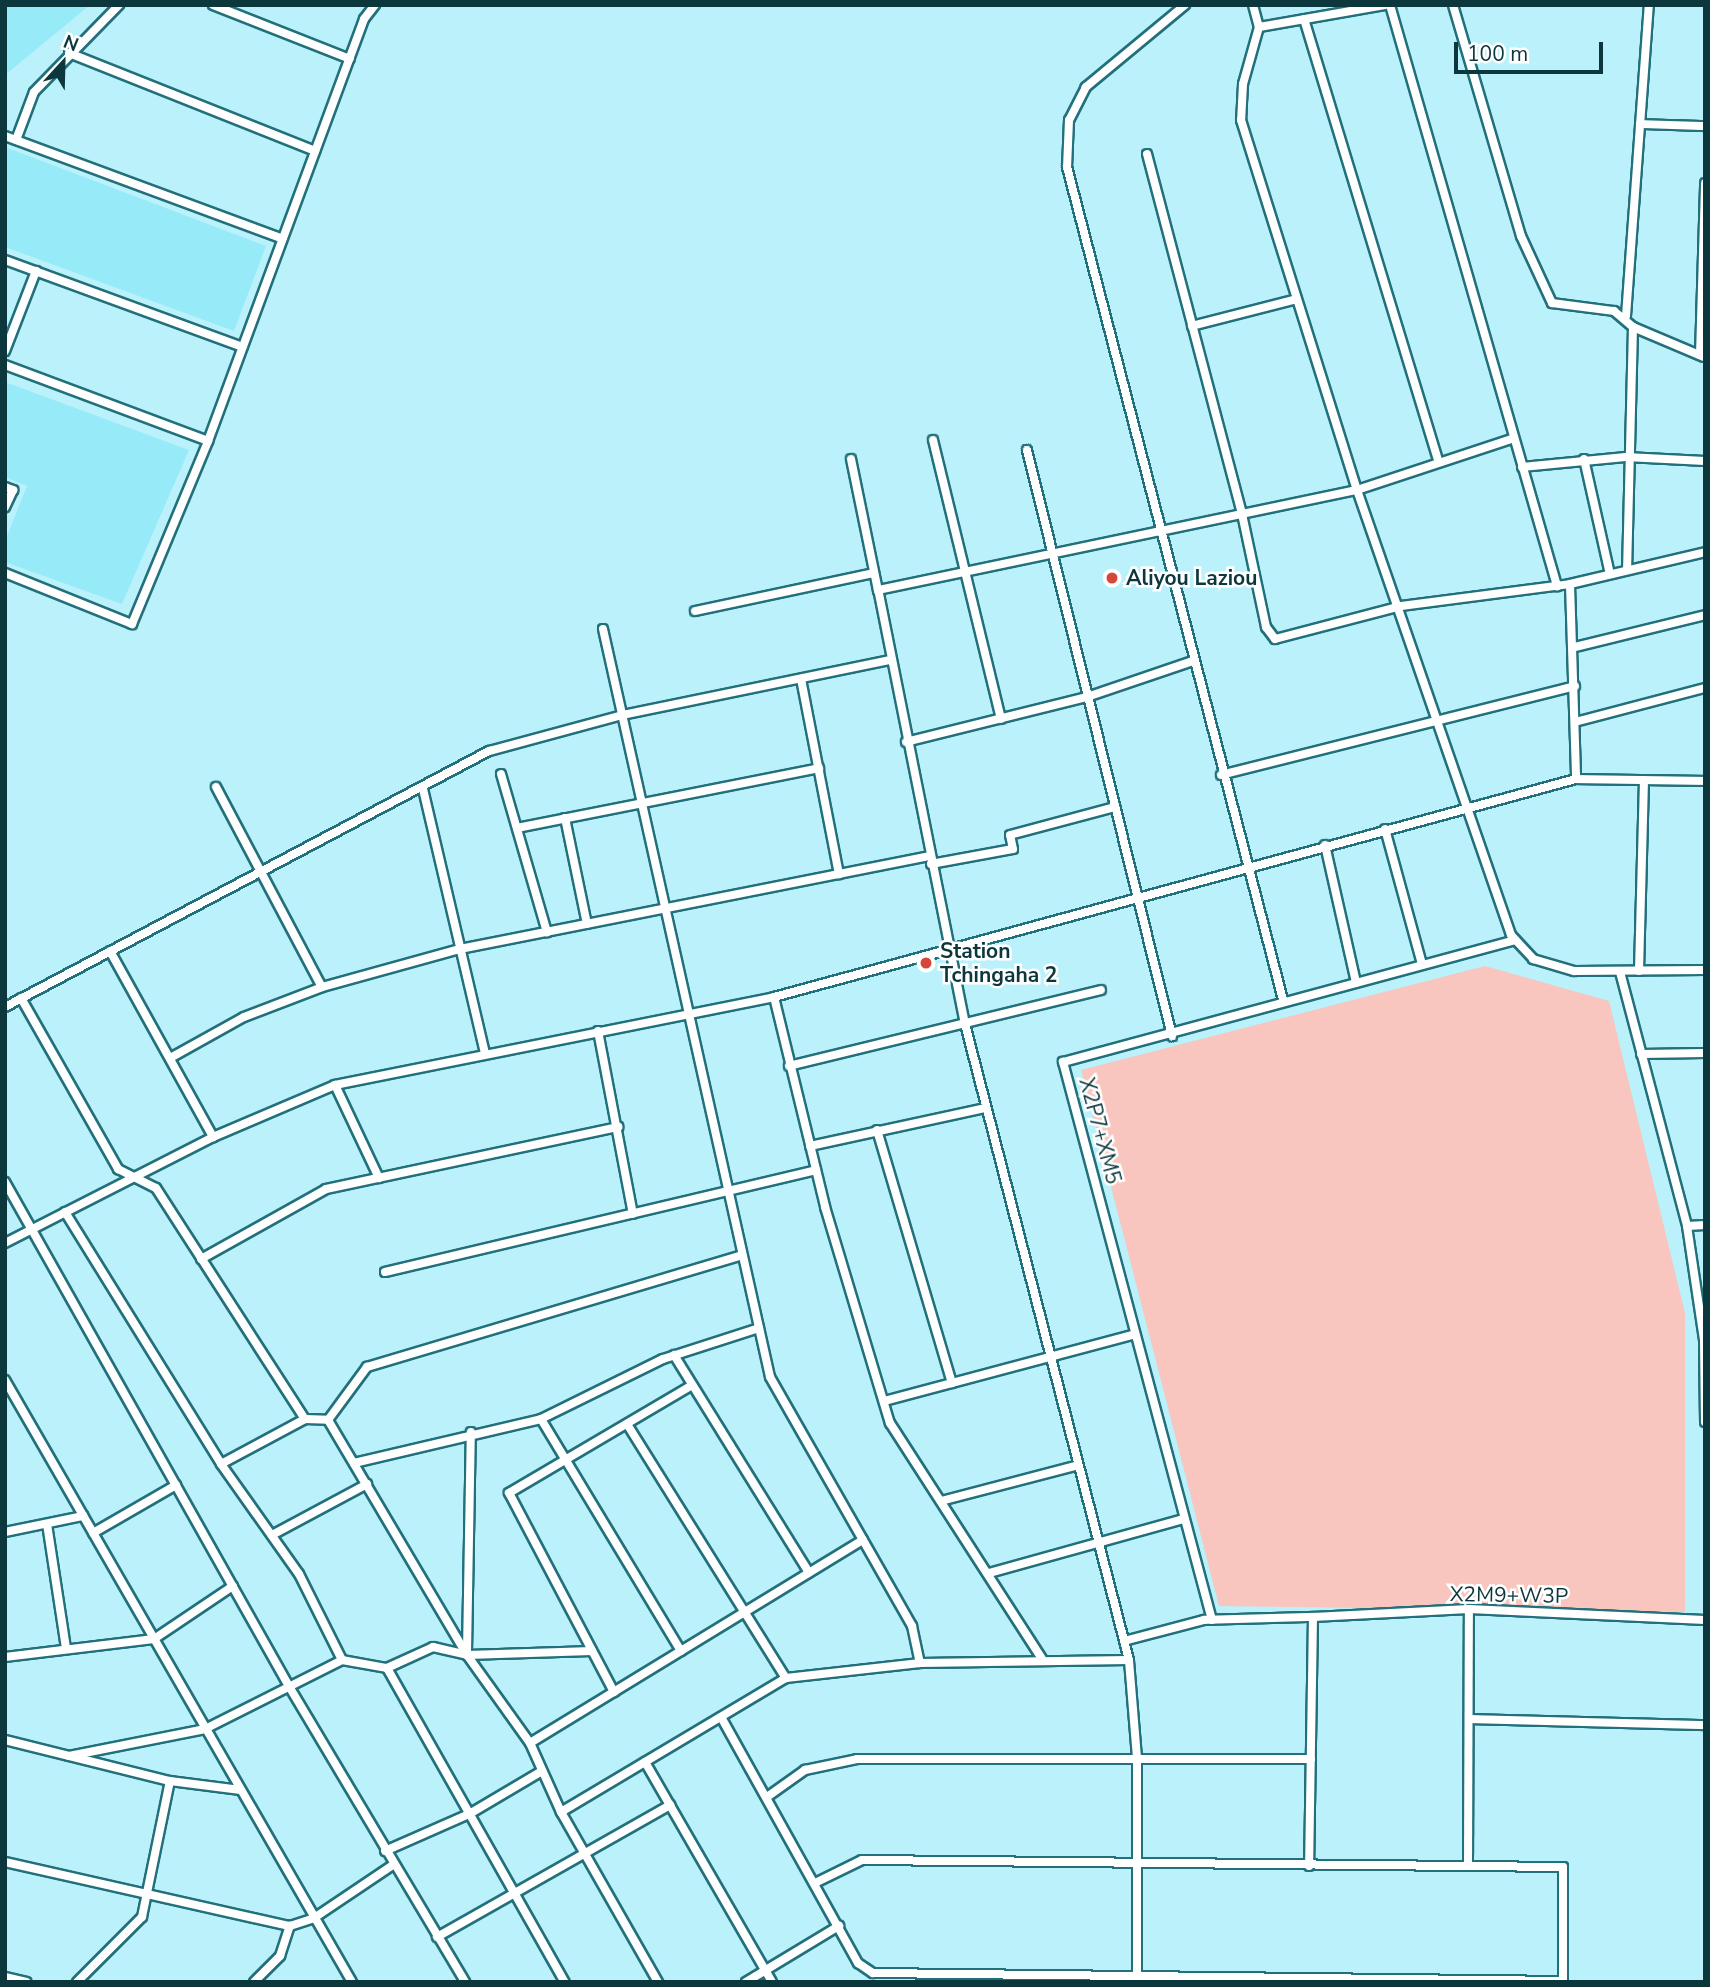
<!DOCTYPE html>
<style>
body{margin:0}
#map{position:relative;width:1710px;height:1987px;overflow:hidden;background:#bbf1fa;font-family:"Nunito Sans",sans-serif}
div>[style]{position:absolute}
.built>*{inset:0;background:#97ebf9}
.green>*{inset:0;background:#f8c6be}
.roads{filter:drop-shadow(2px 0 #22707b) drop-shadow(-2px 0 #22707b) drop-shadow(0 2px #22707b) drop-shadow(0 -2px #22707b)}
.street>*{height:8px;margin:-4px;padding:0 4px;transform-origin:4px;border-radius:4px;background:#fff}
.dots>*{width:19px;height:19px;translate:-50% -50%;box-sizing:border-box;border:4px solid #fff;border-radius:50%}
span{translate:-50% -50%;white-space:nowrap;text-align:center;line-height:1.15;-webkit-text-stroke:5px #fff;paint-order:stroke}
.poi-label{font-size:21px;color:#0b373d;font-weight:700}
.left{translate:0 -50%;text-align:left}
.street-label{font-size:21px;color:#0b373d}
.frame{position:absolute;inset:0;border:7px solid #0b373d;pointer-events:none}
.north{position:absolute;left:28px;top:28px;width:70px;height:70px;-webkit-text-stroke:5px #fff;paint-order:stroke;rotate:22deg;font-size:19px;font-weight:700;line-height:28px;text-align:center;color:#0b373d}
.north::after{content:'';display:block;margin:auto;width:24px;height:32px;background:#0b373d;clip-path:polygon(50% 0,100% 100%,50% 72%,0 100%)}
.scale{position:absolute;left:1454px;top:42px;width:149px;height:32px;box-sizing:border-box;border:4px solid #0b373d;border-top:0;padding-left:9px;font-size:21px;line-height:24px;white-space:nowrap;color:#0b373d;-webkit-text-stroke:5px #fff;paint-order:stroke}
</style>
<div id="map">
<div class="built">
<div style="clip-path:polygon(5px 5px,90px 5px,5px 75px)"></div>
<div style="clip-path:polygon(5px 147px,266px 246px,234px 331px,5px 247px)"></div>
<div style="clip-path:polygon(5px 382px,189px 450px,122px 604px,5px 562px,5px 541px,27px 486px,5px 477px)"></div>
</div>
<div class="green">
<div style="clip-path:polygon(1485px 966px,1609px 1001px,1685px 1313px,1685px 1612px,1219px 1606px,1081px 1070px)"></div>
</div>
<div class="roads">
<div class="street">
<div style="left:213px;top:5px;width:147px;rotate:21.5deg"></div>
<div style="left:1185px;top:5px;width:129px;rotate:140.4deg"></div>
<div style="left:1086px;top:87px;width:37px;rotate:117deg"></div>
<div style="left:1069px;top:120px;width:47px;rotate:92.4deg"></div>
<div style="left:1067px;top:167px;width:861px;rotate:75.46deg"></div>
<div style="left:1253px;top:5px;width:23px;rotate:75deg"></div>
<div style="left:1259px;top:27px;width:59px;rotate:105.7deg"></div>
<div style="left:1243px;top:84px;width:36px;rotate:93deg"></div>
<div style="left:1241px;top:120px;width:388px;rotate:72.6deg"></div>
<div style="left:1357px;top:490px;width:471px;rotate:70.9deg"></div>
<div style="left:1511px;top:935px;width:33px;rotate:47deg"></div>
<div style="left:1533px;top:959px;width:43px;rotate:16.3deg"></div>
<div style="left:1574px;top:971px;width:131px;rotate:-0.4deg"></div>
<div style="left:1390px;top:5px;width:605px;rotate:73.96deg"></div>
<div style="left:1453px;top:5px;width:241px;rotate:73.6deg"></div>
<div style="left:1521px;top:236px;width:74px;rotate:65.2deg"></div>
<div style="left:1552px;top:303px;width:63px;rotate:7.4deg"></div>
<div style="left:1614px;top:311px;width:25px;rotate:40deg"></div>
<div style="left:1633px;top:327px;width:243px;rotate:91.4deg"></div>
<div style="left:1304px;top:19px;width:460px;rotate:73.1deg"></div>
<div style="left:1259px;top:27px;width:128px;rotate:-9.9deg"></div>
<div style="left:69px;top:53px;width:265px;rotate:21.7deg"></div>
<div style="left:1640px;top:124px;width:65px;rotate:1.8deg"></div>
<div style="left:5px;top:136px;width:296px;rotate:20.3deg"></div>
<div style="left:16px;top:140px;width:51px;rotate:-69.4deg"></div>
<div style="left:34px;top:92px;width:122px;rotate:-45.7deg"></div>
<div style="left:1147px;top:154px;width:372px;rotate:75.2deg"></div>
<div style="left:1242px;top:514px;width:116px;rotate:78deg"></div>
<div style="left:1266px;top:627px;width:15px;rotate:53deg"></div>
<div style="left:1275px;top:639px;width:130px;rotate:-14.7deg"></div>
<div style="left:1401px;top:606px;width:170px;rotate:-7.4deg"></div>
<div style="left:1570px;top:584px;width:139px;rotate:-13.3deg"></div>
<div style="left:5px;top:260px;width:253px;rotate:20.1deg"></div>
<div style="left:1626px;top:316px;width:312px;rotate:-85.8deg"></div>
<div style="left:1192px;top:326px;width:108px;rotate:-14.4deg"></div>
<div style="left:1633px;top:327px;width:77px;rotate:22.9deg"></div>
<div style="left:5px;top:351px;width:86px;rotate:-68.8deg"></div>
<div style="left:1700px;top:355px;width:172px;rotate:-88.3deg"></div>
<div style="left:5px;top:365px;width:217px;rotate:20.5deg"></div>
<div style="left:933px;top:440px;width:287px;rotate:76.3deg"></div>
<div style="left:1027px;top:450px;width:604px;rotate:76.1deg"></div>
<div style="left:851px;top:459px;width:134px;rotate:78.4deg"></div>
<div style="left:1584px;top:459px;width:118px;rotate:77.3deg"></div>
<div style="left:1522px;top:467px;width:104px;rotate:-5.5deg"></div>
<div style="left:1626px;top:457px;width:79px;rotate:2.9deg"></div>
<div style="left:5px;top:487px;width:9px;rotate:21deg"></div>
<div style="left:13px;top:490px;width:19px;rotate:115deg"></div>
<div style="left:5px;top:573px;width:137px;rotate:21.9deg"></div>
<div style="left:132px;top:624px;width:198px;rotate:-67.4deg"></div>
<div style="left:208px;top:441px;width:450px;rotate:-69.7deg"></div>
<div style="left:364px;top:19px;width:18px;rotate:-52deg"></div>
<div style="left:1570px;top:584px;width:195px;rotate:88.2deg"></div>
<div style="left:695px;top:611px;width:183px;rotate:-12deg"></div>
<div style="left:603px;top:629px;width:766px;rotate:77.41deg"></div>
<div style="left:770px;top:1377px;width:287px;rotate:60.3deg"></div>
<div style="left:912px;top:1626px;width:38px;rotate:78deg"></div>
<div style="left:1575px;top:647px;width:134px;rotate:-13.8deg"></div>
<div style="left:801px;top:679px;width:199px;rotate:79deg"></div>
<div style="left:1575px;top:722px;width:134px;rotate:-14.7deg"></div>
<div style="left:906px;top:742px;width:187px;rotate:-14deg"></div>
<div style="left:1087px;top:697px;width:112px;rotate:-18.8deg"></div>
<div style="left:501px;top:774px;width:165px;rotate:73.8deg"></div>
<div style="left:1221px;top:775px;width:365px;rotate:-14.1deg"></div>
<div style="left:216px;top:787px;width:226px;rotate:62.1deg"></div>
<div style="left:423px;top:789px;width:272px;rotate:76.8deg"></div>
<div style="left:565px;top:818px;width:108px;rotate:78.3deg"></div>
<div style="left:517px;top:828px;width:308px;rotate:-11.2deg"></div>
<div style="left:1385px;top:829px;width:140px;rotate:74.7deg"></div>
<div style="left:1325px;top:845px;width:141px;rotate:77.3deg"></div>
<div style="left:931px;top:864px;width:83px;rotate:-10.4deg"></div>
<div style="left:1013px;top:849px;width:14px;rotate:-102deg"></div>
<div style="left:1010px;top:835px;width:109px;rotate:-14.9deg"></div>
<div style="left:110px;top:951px;width:213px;rotate:61deg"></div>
<div style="left:1639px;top:971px;width:191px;rotate:-88.5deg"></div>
<div style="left:1620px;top:972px;width:263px;rotate:75.2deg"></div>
<div style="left:1687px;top:1226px;width:18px;rotate:-3deg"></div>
<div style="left:774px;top:997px;width:216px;rotate:76.3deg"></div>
<div style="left:825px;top:1207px;width:226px;rotate:73.3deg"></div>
<div style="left:890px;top:1423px;width:282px;rotate:57.2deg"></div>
<div style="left:21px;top:998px;width:197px;rotate:60.4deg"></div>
<div style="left:118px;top:1169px;width:42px;rotate:26.6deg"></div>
<div style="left:156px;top:1188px;width:275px;rotate:57.2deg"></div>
<div style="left:305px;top:1419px;width:23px;rotate:2deg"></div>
<div style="left:328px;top:1420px;width:273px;rotate:59.4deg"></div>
<div style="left:467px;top:1655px;width:108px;rotate:54.4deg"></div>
<div style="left:530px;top:1743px;width:76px;rotate:65.8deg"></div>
<div style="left:561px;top:1812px;width:196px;rotate:60.3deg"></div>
<div style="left:5px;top:1007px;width:548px;rotate:-27.88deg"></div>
<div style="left:489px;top:751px;width:138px;rotate:-15.1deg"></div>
<div style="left:622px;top:715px;width:275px;rotate:-11.6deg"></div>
<div style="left:598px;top:1031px;width:186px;rotate:79.2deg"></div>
<div style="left:1641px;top:1054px;width:64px;rotate:-0.9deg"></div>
<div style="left:172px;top:1057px;width:82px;rotate:-29.1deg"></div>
<div style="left:244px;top:1017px;width:84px;rotate:-21deg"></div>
<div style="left:322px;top:987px;width:143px;rotate:-15.4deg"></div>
<div style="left:460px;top:949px;width:478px;rotate:-11.2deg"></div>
<div style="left:789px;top:1066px;width:321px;rotate:-13.7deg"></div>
<div style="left:335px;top:1085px;width:103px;rotate:64.7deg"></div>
<div style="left:877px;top:1130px;width:264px;rotate:73.5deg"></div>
<div style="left:810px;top:1146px;width:180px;rotate:-12.2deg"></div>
<div style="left:5px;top:1182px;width:581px;rotate:60.61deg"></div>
<div style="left:290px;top:1688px;width:342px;rotate:59.2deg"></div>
<div style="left:65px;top:1212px;width:296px;rotate:58.2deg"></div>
<div style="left:221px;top:1464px;width:135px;rotate:54.7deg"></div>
<div style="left:299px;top:1574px;width:96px;rotate:63.4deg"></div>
<div style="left:1687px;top:1226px;width:115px;rotate:81.5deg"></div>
<div style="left:1704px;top:1340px;width:82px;rotate:89.3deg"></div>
<div style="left:5px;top:1243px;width:233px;rotate:-27deg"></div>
<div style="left:213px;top:1137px;width:133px;rotate:-23.1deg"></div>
<div style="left:335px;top:1085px;width:448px;rotate:-11.3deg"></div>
<div style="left:774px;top:997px;width:831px;rotate:-15.21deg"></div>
<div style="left:1576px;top:779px;width:129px;rotate:0.9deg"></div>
<div style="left:201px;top:1259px;width:143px;rotate:-29.2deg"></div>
<div style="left:326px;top:1189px;width:299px;rotate:-12deg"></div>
<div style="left:385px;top:1272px;width:443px;rotate:-13.3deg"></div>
<div style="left:674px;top:1355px;width:256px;rotate:58.2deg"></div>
<div style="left:5px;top:1380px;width:695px;rotate:60.04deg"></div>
<div style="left:884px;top:1401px;width:260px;rotate:-14.9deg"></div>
<div style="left:541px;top:1419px;width:271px;rotate:58.9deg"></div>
<div style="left:328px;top:1420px;width:66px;rotate:-53.7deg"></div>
<div style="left:367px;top:1367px;width:391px;rotate:-16.6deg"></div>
<div style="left:627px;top:1424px;width:300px;rotate:58deg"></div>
<div style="left:354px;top:1463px;width:192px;rotate:-13.2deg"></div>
<div style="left:541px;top:1419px;width:136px;rotate:-26.2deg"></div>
<div style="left:663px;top:1359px;width:101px;rotate:-17.9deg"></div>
<div style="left:221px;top:1464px;width:95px;rotate:-28.2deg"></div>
<div style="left:941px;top:1501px;width:138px;rotate:-14.6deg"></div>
<div style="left:47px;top:1524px;width:125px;rotate:81.3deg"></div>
<div style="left:5px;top:1532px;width:80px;rotate:-11.6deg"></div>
<div style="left:93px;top:1533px;width:96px;rotate:-30deg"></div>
<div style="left:272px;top:1535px;width:108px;rotate:-28.2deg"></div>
<div style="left:989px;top:1573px;width:202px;rotate:-15.5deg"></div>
<div style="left:1313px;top:1617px;width:156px;rotate:-2.9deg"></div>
<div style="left:1469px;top:1609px;width:236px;rotate:2.7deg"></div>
<div style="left:1212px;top:1620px;width:578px;rotate:-104.95deg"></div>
<div style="left:1063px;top:1062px;width:468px;rotate:-15.1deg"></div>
<div style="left:1124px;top:1641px;width:83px;rotate:-14.7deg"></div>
<div style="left:1204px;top:1620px;width:109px;rotate:-1.6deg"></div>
<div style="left:1313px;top:1617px;width:249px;rotate:90.9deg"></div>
<div style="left:467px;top:1652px;width:220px;rotate:-89deg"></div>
<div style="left:5px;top:1657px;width:150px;rotate:-6.9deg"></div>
<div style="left:154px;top:1639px;width:95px;rotate:-33.9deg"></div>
<div style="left:387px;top:1668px;width:361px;rotate:60.5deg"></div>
<div style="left:614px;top:1692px;width:225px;rotate:-117.8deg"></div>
<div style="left:509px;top:1493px;width:212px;rotate:-30.5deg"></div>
<div style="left:721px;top:1717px;width:282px;rotate:60.9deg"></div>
<div style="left:858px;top:1963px;width:18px;rotate:34deg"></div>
<div style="left:873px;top:1973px;width:690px;rotate:0.66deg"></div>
<div style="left:1472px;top:1719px;width:233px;rotate:1.5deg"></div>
<div style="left:5px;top:1740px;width:170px;rotate:14deg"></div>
<div style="left:170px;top:1781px;width:71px;rotate:7.3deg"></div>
<div style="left:530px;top:1743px;width:390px;rotate:-31.4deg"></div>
<div style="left:69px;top:1756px;width:139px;rotate:-11.2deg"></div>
<div style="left:205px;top:1729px;width:153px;rotate:-26.7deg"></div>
<div style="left:342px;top:1660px;width:46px;rotate:10.1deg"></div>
<div style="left:387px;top:1668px;width:51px;rotate:-24.5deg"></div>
<div style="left:433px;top:1647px;width:35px;rotate:13deg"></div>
<div style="left:467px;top:1655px;width:125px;rotate:-1.8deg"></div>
<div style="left:645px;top:1762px;width:254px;rotate:60deg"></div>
<div style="left:767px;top:1797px;width:47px;rotate:-35.4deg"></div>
<div style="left:805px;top:1770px;width:53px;rotate:-11.9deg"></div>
<div style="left:857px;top:1759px;width:454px"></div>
<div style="left:561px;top:1812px;width:262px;rotate:-30.8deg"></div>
<div style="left:786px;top:1678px;width:135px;rotate:-6.4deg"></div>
<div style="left:920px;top:1663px;width:209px;rotate:-0.8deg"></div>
<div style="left:385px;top:1851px;width:94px;rotate:-23.8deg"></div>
<div style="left:471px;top:1813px;width:82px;rotate:-30.6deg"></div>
<div style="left:5px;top:1862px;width:292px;rotate:12.7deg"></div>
<div style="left:290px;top:1926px;width:25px;rotate:-18deg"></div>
<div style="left:314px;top:1918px;width:95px;rotate:-33.9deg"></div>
<div style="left:1468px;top:1866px;width:257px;rotate:-89.8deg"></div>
<div style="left:815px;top:1883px;width:52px;rotate:-26.1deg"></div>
<div style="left:862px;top:1860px;width:701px;rotate:0.57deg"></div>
<div style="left:1563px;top:1867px;width:115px;rotate:90deg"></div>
<div style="left:437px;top:1937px;width:268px;rotate:-29.5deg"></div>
<div style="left:5px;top:1977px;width:22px;rotate:13deg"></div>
<div style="left:77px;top:1982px;width:92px;rotate:-45deg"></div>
<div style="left:142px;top:1917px;width:139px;rotate:-78.4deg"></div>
<div style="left:254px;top:1982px;width:37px;rotate:-45deg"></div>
<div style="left:280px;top:1956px;width:32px;rotate:-72deg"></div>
<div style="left:746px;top:1982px;width:109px;rotate:-31.1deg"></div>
<div style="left:1137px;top:1982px;width:224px;rotate:-90deg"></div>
<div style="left:1137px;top:1758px;width:98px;rotate:-94.7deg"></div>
<div style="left:1129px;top:1660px;width:657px;rotate:-104.46deg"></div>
<div style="left:965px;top:1024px;width:443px;rotate:-101.3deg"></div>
<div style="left:878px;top:590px;width:489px;rotate:-11.8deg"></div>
<div style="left:1357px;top:490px;width:165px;rotate:-18.3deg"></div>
</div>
</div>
<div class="dots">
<div style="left:1112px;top:578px;background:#d5473b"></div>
<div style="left:926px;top:963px;background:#d5473b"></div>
</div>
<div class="poi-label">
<span class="left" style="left:1126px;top:578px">Aliyou Laziou</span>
<span class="left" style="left:940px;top:963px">Station<br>Tchingaha 2</span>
</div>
<div class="street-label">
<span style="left:1100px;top:1131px;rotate:75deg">X2P7+XM5</span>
<span style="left:1509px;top:1595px;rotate:1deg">X2M9+W3P</span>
</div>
<div class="frame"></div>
<div class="north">N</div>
<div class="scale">100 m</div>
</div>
